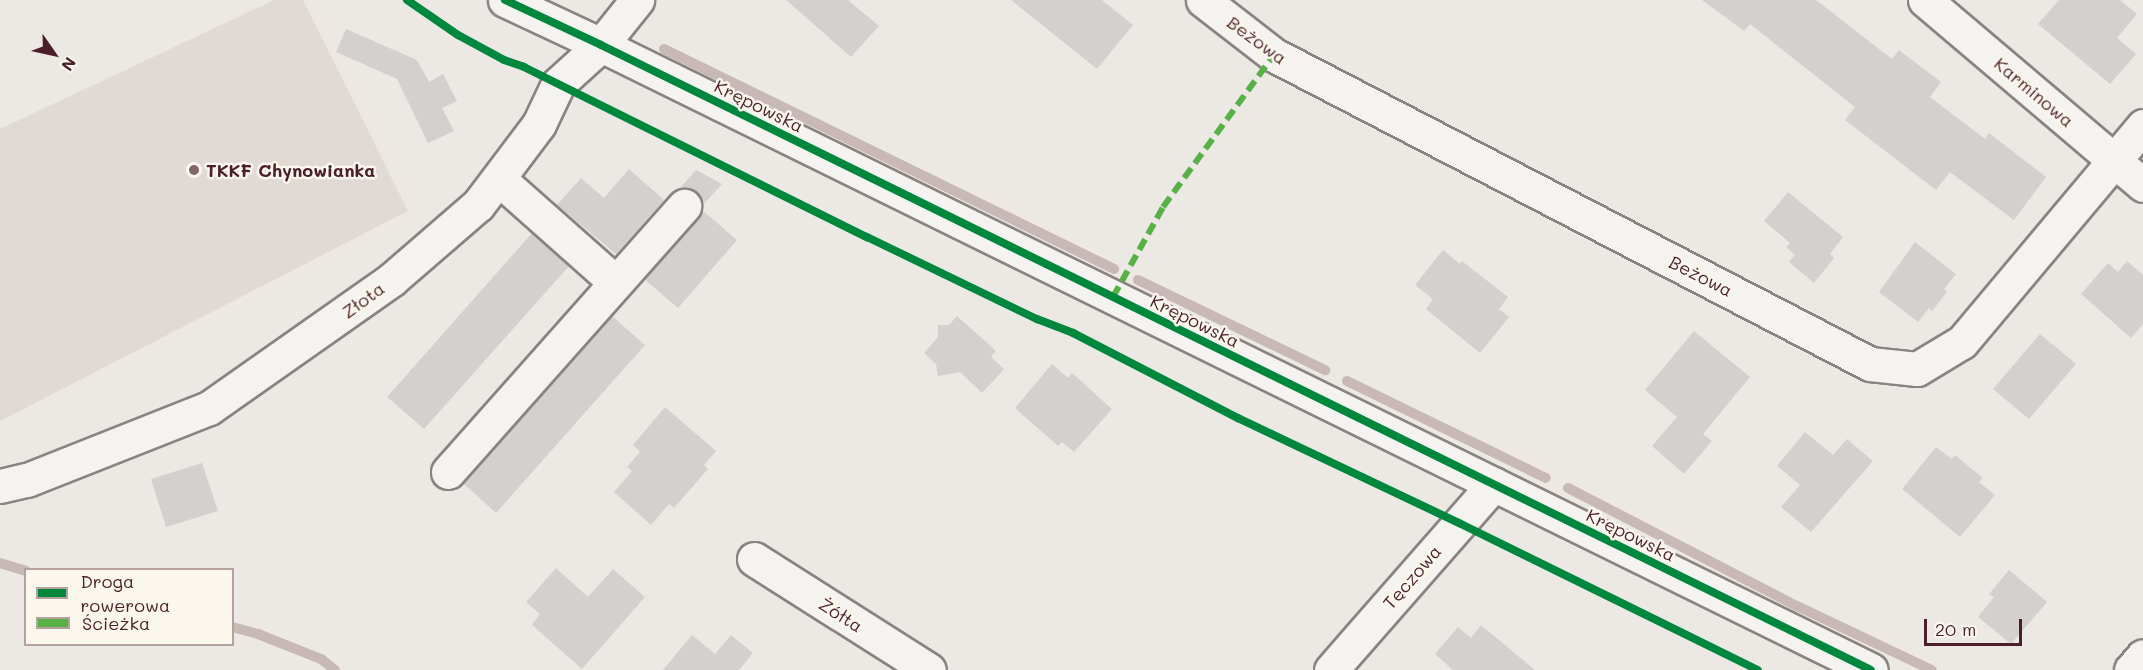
<!DOCTYPE html>
<meta charset="utf-8">
<style>
body{margin:0}
#map{position:relative;width:2143px;height:670px;overflow:hidden;background:#ece9e4;font-family:Mali,sans-serif}
div>[style]{position:absolute}
.green>*{inset:0;background:#e1d9d4}
.stream>*{height:10px;margin:-5px;padding:0 5px;transform-origin:5px;border-radius:5px;background:#c8b9b6}
.building>*{inset:0;background:#d4d0cd}
.roads{filter:drop-shadow(2px 0 #8b8282) drop-shadow(-2px 0 #8b8282) drop-shadow(0 2px #8b8282) drop-shadow(0 -2px #8b8282)}
.minor>*{height:33px;margin:-16.5px;padding:0 16.5px;transform-origin:16.5px;border-radius:16.5px;background:#f4f3ef}
.quiet>*{height:6px;margin-top:-3px;transform-origin:0;background:repeating-linear-gradient(90deg,#57b146 0 12px,transparent 0 18px)}
.cycleway>*{height:8px;margin:-4px;padding:0 4px;transform-origin:4px;border-radius:4px;background:#00873e}
.dots>*{width:16px;height:16px;translate:-50% -50%;box-sizing:border-box;border:3px solid #fbf7ec;border-radius:50%}
span{translate:-50% -50%;white-space:nowrap;text-align:center;line-height:1.15;-webkit-text-stroke:5px #fbf7ec;paint-order:stroke}
.street-label{font-size:18px;color:#4a1f2b}
.poi-label{font-size:18px;color:#4a1f2b;font-weight:700}
.left{translate:0 -50%;text-align:left}
.legend{position:absolute;left:24px;top:568px;width:210px;height:78px;box-sizing:border-box;background:#fbf7ec;border:2px solid #b4a19f;margin:0;padding:8px 10px;list-style:none;font-size:18px;color:#4a1f2b}
.legend li{display:flex;align-items:center;gap:12px;height:30px}
.legend b{width:30px;border:2px solid #b4a19f}
.north{position:absolute;left:24px;top:24px;width:60px;height:60px;-webkit-text-stroke:4px #fbf7ec;paint-order:stroke;rotate:124deg;font-size:16px;font-weight:700;line-height:24px;text-align:center;color:#4a1f2b}
.north::after{content:'';display:block;margin:auto;width:21px;height:27px;background:#4a1f2b;clip-path:polygon(50% 0,100% 100%,50% 72%,0 100%)}
.scale{position:absolute;left:1924px;top:619px;width:98px;height:27px;box-sizing:border-box;border:3px solid #4a1f2b;border-top:0;padding-left:8px;font-size:18px;line-height:21px;white-space:nowrap;color:#4a1f2b;-webkit-text-stroke:4px #fbf7ec;paint-order:stroke}
</style>
<div id="map">
<div class="green">
<div style="clip-path:polygon(274px 0,303px 0,408px 211px,0 421px,0 129px)"></div>
</div>
<div class="stream">
<div style="left:664px;top:49px;width:501px;rotate:26.05deg"></div>
<div style="left:1138px;top:280px;width:208px;rotate:25.7deg"></div>
<div style="left:1347px;top:381px;width:221px;rotate:26deg"></div>
<div style="left:1568px;top:488px;width:258px;rotate:27.3deg"></div>
<div style="left:1797px;top:606px;width:149px;rotate:25.4deg"></div>
<div style="left:0;top:563px;width:27px;rotate:17deg"></div>
<div style="left:232px;top:627px;width:27px;rotate:15deg"></div>
<div style="left:258px;top:634px;width:68px;rotate:21.6deg"></div>
<div style="left:321px;top:659px;width:18px;rotate:38deg"></div>
</div>
<div class="building">
<div style="clip-path:polygon(786px 0,848px 0,879px 26px,851px 57px)"></div>
<div style="clip-path:polygon(1011px 0,1102px 0,1133px 25px,1097px 69px)"></div>
<div style="clip-path:polygon(1702px 0,1816px 0,1892px 59px,1899px 50px,1941px 82px,1930px 97px,1985px 139px,1989px 133px,2046px 177px,2014px 220px,1950px 172px,1936px 190px,1845px 120px,1855px 107px,1750px 24px,1744px 31px)"></div>
<div style="clip-path:polygon(2059px 0,2120px 0,2137px 14px,2117px 38px,2136px 54px,2110px 84px,2038px 24px)"></div>
<div style="clip-path:polygon(346px 29px,417px 60px,429px 82px,443px 74px,457px 101px,442px 108px,454px 131px,428px 143px,397px 79px,336px 52px)"></div>
<div style="clip-path:polygon(629px 169px,664px 200px,616px 254px,557px 205px,581px 178px,604px 198px)"></div>
<div style="clip-path:polygon(696px 170px,722px 184px,702px 206px,696px 192px,680px 188px)"></div>
<div style="clip-path:polygon(1788px 192px,1843px 237px,1830px 254px,1834px 258px,1814px 283px,1789px 262px,1795px 255px,1786px 247px,1790px 243px,1764px 221px)"></div>
<div style="clip-path:polygon(702px 210px,737px 240px,678px 308px,644px 279px,698px 218px)"></div>
<div style="clip-path:polygon(532px 233px,569px 266px,424px 429px,387px 397px)"></div>
<div style="clip-path:polygon(1915px 242px,1956px 274px,1944px 289px,1947px 292px,1932px 311px,1929px 308px,1918px 322px,1879px 292px)"></div>
<div style="clip-path:polygon(1443px 250px,1460px 264px,1462px 261px,1508px 297px,1499px 309px,1509px 317px,1480px 353px,1426px 309px,1433px 299px,1415px 285px)"></div>
<div style="clip-path:polygon(2127px 261px,2143px 275px,2143px 324px,2131px 338px,2081px 294px,2108px 263px,2118px 272px)"></div>
<div style="clip-path:polygon(612px 316px,645px 345px,496px 513px,463px 483px)"></div>
<div style="clip-path:polygon(957px 316px,996px 351px,991px 357px,1004px 369px,982px 393px,960px 372px,938px 376px,936px 364px,924px 353px,938px 337px,938px 325px,949px 325px)"></div>
<div style="clip-path:polygon(1694px 331px,1750px 377px,1703px 434px,1712px 441px,1684px 474px,1652px 446px,1677px 417px,1645px 390px)"></div>
<div style="clip-path:polygon(2040px 334px,2076px 364px,2029px 419px,1993px 389px)"></div>
<div style="clip-path:polygon(1052px 364px,1068px 378px,1072px 373px,1112px 409px,1074px 452px,1062px 442px,1058px 446px,1015px 408px)"></div>
<div style="clip-path:polygon(665px 407px,716px 451px,704px 465px,708px 469px,674px 508px,669px 504px,651px 525px,614px 492px,632px 471px,627px 467px,640px 452px,633px 445px)"></div>
<div style="clip-path:polygon(1805px 432px,1833px 455px,1847px 439px,1873px 461px,1811px 532px,1781px 507px,1800px 485px,1777px 466px)"></div>
<div style="clip-path:polygon(1936px 447px,1952px 459px,1955px 455px,1983px 478px,1979px 482px,1995px 495px,1960px 537px,1902px 489px)"></div>
<div style="clip-path:polygon(202px 463px,218px 511px,166px 527px,151px 479px)"></div>
<div style="clip-path:polygon(556px 568px,588px 597px,613px 569px,645px 597px,582px 669px,532px 625px,540px 614px,526px 602px)"></div>
<div style="clip-path:polygon(2009px 570px,2047px 602px,2011px 644px,1978px 617px,1994px 597px,1989px 594px)"></div>
<div style="clip-path:polygon(1481px 625px,1535px 670px,1453px 670px,1435px 654px,1458px 627px,1471px 638px)"></div>
<div style="clip-path:polygon(692px 635px,715px 654px,731px 635px,753px 653px,739px 670px,663px 670px)"></div>
</div>
<div class="roads">
<div class="minor">
<div style="left:505px;top:0;width:106px;rotate:25.1deg"></div>
<div style="left:601px;top:45px;width:1415px;rotate:26.2deg"></div>
<div style="left:1203px;top:0;width:90px;rotate:37.8deg"></div>
<div style="left:1274px;top:55px;width:671px;rotate:27.4deg"></div>
<div style="left:1870px;top:364px;width:47px;rotate:6.1deg"></div>
<div style="left:1917px;top:369px;width:52px;rotate:-31deg"></div>
<div style="left:1962px;top:342px;width:282px;rotate:-50deg"></div>
<div style="left:1925px;top:0;width:286px;rotate:40.3deg"></div>
<div style="left:499px;top:179px;width:155px;rotate:41.6deg"></div>
<div style="left:448px;top:472px;width:356px;rotate:-48.4deg"></div>
<div style="left:0;top:486px;width:28px;rotate:-13deg"></div>
<div style="left:27px;top:480px;width:196px;rotate:-21.6deg"></div>
<div style="left:209px;top:408px;width:223px;rotate:-35.1deg"></div>
<div style="left:391px;top:280px;width:115px;rotate:-40.8deg"></div>
<div style="left:478px;top:205px;width:101px;rotate:-53deg"></div>
<div style="left:539px;top:124px;width:44px;rotate:-64.6deg"></div>
<div style="left:558px;top:84px;width:58px;rotate:-42.2deg"></div>
<div style="left:601px;top:45px;width:58px;rotate:-51.3deg"></div>
<div style="left:754px;top:559px;width:207px;rotate:32.4deg"></div>
<div style="left:1331px;top:670px;width:247px;rotate:-48.8deg"></div>
<div style="left:2131px;top:670px;width:18px;rotate:-49deg"></div>
</div>
</div>
<div class="quiet">
<div style="left:1113px;top:297px;width:103px;rotate:-60.9deg"></div>
<div style="left:1163px;top:207px;width:188px;rotate:-53.9deg"></div>
</div>
<div class="cycleway">
<div style="left:407px;top:0;width:62px;rotate:34.5deg"></div>
<div style="left:458px;top:35px;width:52px;rotate:28.5deg"></div>
<div style="left:504px;top:60px;width:21px;rotate:19deg"></div>
<div style="left:524px;top:67px;width:383px;rotate:26.4deg"></div>
<div style="left:867px;top:237px;width:189px;rotate:25.8deg"></div>
<div style="left:1037px;top:319px;width:39px;rotate:21deg"></div>
<div style="left:1073px;top:333px;width:186px;rotate:27.3deg"></div>
<div style="left:1238px;top:418px;width:245px;rotate:25.4deg"></div>
<div style="left:1459px;top:523px;width:333px;rotate:26.2deg"></div>
<div style="left:505px;top:0;width:106px;rotate:25.1deg"></div>
<div style="left:601px;top:45px;width:1415px;rotate:26.2deg"></div>
</div>
<div class="dots">
<div style="left:194px;top:170px;background:#83666c"></div>
</div>
<div class="street-label">
<span style="left:1257px;top:40px;rotate:36deg">Beżowa</span>
<span style="left:2034px;top:92px;rotate:40deg">Karminowa</span>
<span style="left:759px;top:106px;rotate:26deg">Krępowska</span>
<span style="left:1701px;top:276px;rotate:27deg">Beżowa</span>
<span style="left:363px;top:300px;rotate:-36deg">Złota</span>
<span style="left:1195px;top:321px;rotate:26deg">Krępowska</span>
<span style="left:1631px;top:535px;rotate:26deg">Krępowska</span>
<span style="left:1412px;top:577px;rotate:-49deg">Tęczowa</span>
<span style="left:841px;top:615px;rotate:32deg">Żółta</span>
</div>
<div class="poi-label">
<span class="left" style="left:206px;top:170px">TKKF Chynowianka</span>
</div>
<ul class="legend">
<li><b style="height:8px;background:#00873e"></b>Droga rowerowa</li>
<li><b style="height:8px;background:#57b146"></b>Ścieżka</li>
</ul>
<div class="north">N</div>
<div class="scale">20 m</div>
</div>
